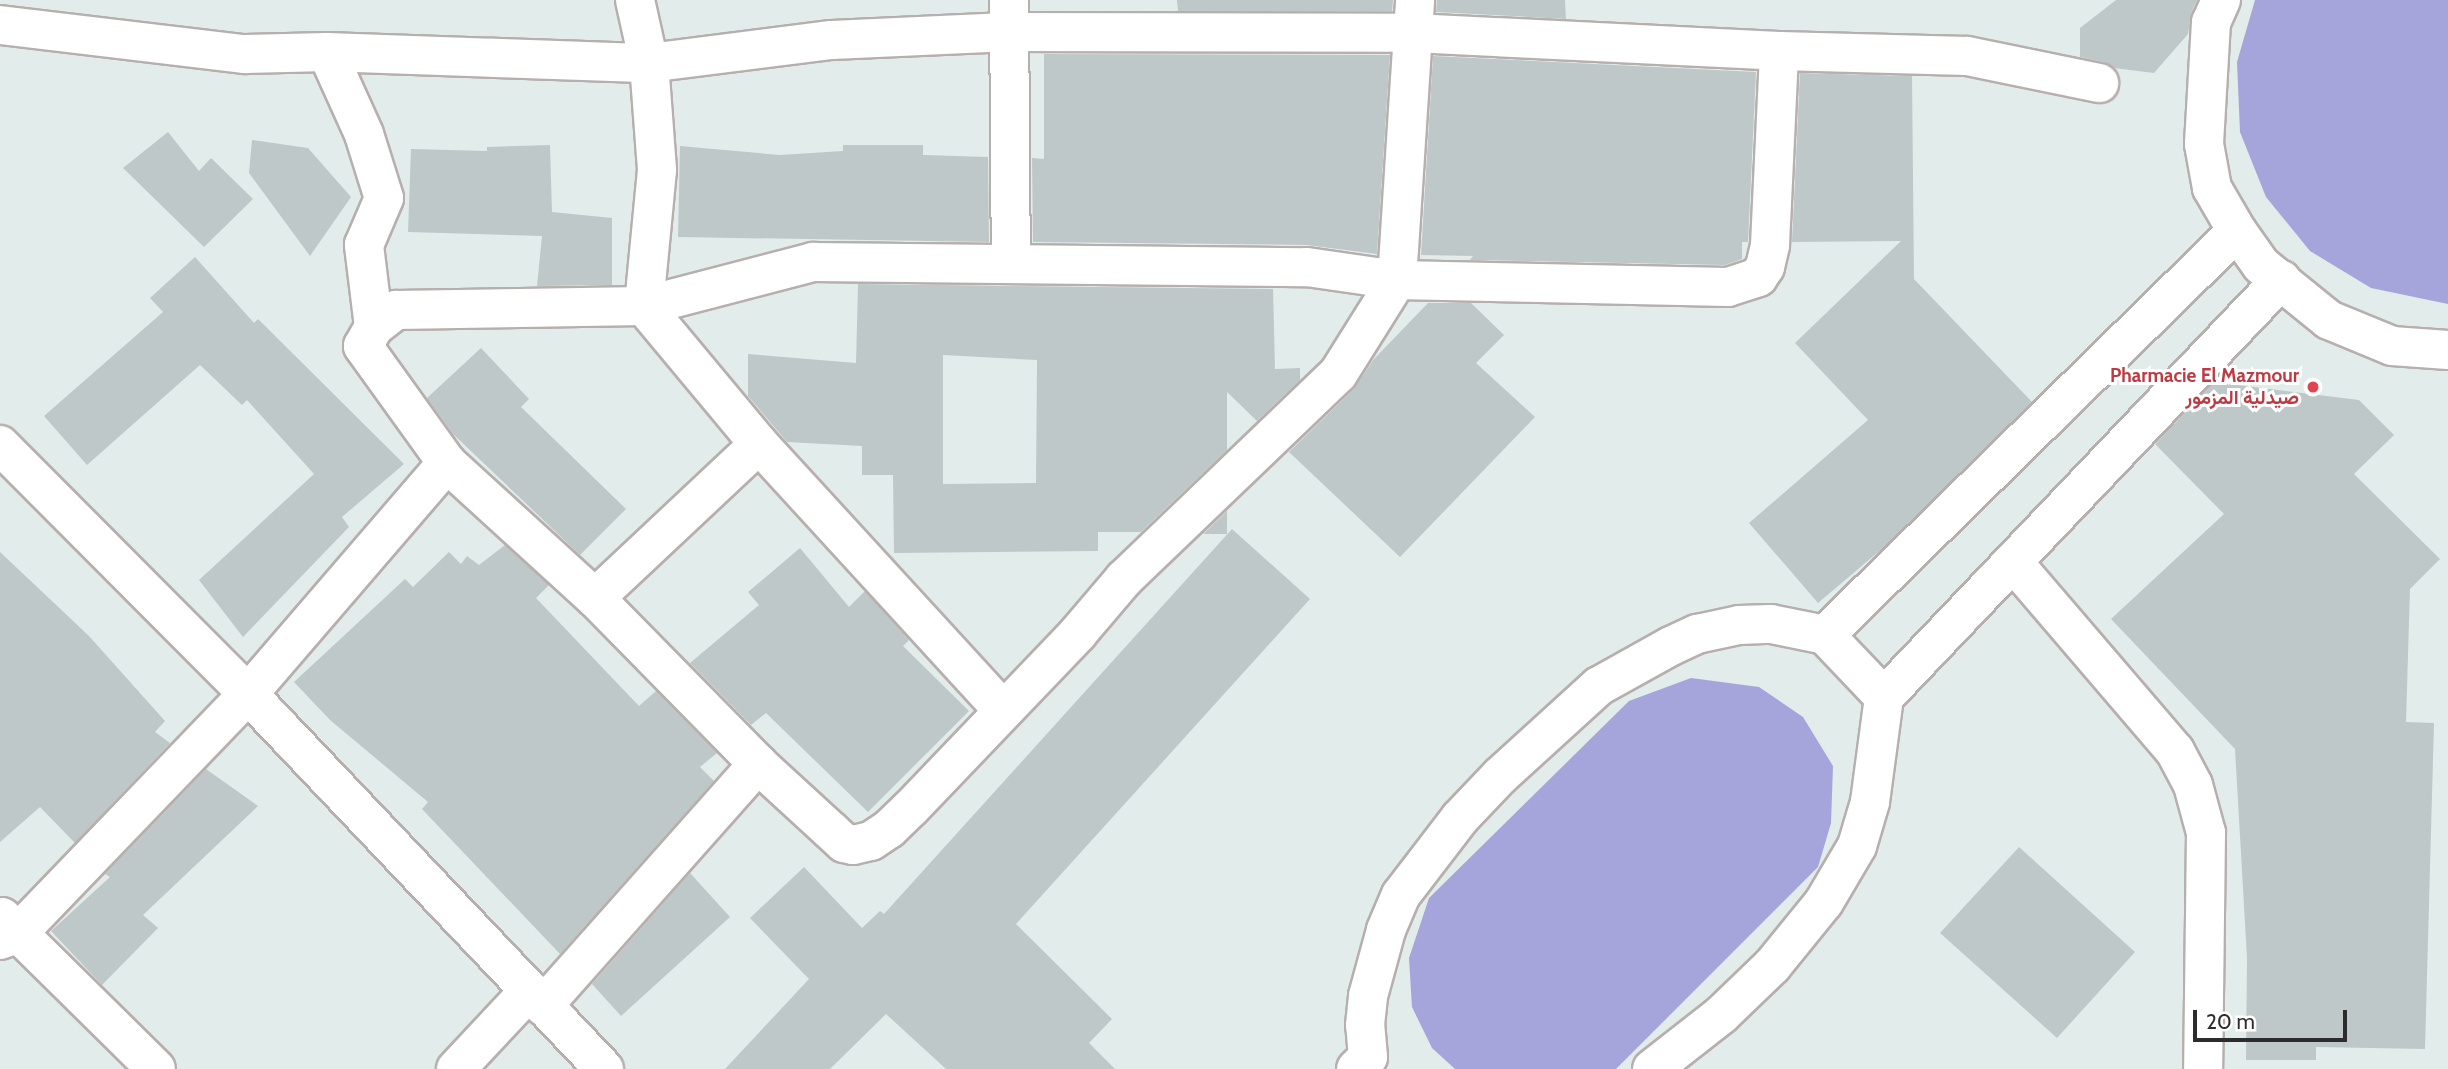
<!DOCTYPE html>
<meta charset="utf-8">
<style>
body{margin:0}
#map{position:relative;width:2448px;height:1069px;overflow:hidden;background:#e1eceb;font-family:Cabin,Vazirmatn,sans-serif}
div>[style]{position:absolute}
.green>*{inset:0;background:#a5a5db}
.building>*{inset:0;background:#bfc8c8}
.roads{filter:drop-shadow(2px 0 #b7afad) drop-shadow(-2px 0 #b7afad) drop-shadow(0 2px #b7afad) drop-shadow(0 -2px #b7afad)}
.minor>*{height:38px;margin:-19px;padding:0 19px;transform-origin:19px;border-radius:19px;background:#fff}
.dots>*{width:19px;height:19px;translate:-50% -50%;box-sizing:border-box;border:4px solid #fff;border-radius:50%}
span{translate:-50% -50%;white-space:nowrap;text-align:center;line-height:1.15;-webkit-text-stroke:6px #fff;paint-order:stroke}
.health-label{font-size:19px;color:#be3a42;font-weight:700}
.right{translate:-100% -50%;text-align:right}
.scale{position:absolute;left:2193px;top:1010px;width:154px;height:32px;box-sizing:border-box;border:4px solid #2c2c2c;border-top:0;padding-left:9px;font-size:21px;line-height:24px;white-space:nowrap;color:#2c2c2c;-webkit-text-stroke:5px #fff;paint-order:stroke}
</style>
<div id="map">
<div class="green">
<div style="clip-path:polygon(2255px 0,2448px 0,2448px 304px,2371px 288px,2310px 251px,2266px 197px,2240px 132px,2237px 62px)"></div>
<div style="clip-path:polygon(1691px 678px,1759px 687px,1803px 717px,1833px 766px,1831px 823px,1818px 867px,1616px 1069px,1455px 1069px,1432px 1048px,1412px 1007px,1409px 958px,1429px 898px,1629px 701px)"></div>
</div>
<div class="building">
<div style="clip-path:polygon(1177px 0,1393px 0,1392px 11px,1178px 11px)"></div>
<div style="clip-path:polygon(1437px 0,1565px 0,1566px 19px,1436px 12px)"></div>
<div style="clip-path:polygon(2116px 0,2197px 0,2191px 13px,2188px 34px,2154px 73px,2114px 68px,2103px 62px,2080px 57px,2080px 28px)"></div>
<div style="clip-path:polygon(1044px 54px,1390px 55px,1377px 254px,1307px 245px,1033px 242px,1032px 158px,1044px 159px)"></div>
<div style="clip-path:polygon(1433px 56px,1756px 72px,1748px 242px,1742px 242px,1742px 259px,1725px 265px,1470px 260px,1473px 256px,1421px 255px)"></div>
<div style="clip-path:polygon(1800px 73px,1912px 76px,1914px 279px,2032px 402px,1883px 548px,1818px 603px,1749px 523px,1868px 420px,1795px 343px,1901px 241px,1792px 242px)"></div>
<div style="clip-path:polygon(168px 132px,199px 171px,211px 158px,253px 199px,204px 247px,123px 168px)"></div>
<div style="clip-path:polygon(252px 140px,308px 148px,351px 197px,310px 256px,249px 173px)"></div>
<div style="clip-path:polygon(550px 145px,552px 212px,612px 218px,612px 285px,537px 286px,542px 236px,408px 232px,411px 149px,487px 151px,487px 147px)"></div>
<div style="clip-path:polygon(843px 145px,923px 145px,923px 155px,988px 157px,989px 242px,678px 237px,680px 146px,780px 155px,843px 151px)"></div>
<div style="clip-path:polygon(195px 257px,254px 323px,258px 319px,404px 464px,342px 517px,349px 527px,243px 637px,199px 580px,314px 474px,247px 400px,242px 405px,200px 365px,87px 465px,44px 416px,163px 312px,150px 298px)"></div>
<div style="clip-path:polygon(evenodd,858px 284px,1273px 289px,1275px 369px,1300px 368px,1300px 380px,1257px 421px,1227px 392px,1227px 450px,1141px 532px,1098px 532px,1098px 551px,894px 553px,893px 475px,862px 475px,862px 446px,787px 442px,748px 396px,748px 354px,856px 363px,858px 284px,943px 355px,1037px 360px,1036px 483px,943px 484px,943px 355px)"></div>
<div style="clip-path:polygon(1428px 303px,1471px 303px,1504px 335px,1476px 363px,1535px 417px,1400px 557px,1289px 452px,1353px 390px,1374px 359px)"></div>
<div style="clip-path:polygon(481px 348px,529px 399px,521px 407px,626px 509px,580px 555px,453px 434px,427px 398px)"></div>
<div style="clip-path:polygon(2214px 382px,2359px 400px,2394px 435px,2354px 474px,2440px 559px,2410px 589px,2406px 722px,2434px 723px,2425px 1049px,2316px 1047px,2316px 1060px,2246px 1060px,2247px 958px,2235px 749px,2111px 619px,2224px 514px,2155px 444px)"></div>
<div style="clip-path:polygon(1227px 511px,1227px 534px,1203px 534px)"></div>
<div style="clip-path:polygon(1232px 529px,1310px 599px,1016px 924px,1112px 1019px,1089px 1043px,1115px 1069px,946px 1069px,886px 1014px,830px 1069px,725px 1069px,809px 979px,750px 918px,804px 867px,862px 928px,880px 911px,884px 914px)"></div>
<div style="clip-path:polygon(505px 545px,549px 585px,536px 598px,639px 706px,656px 691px,717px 753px,700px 767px,714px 781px,560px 954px,422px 809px,428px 802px,330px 720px,294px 682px,405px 579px,413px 587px,449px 552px,461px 564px,467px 556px,479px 565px)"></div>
<div style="clip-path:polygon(800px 548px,849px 607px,865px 591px,909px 640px,903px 646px,969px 711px,868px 812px,766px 713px,751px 725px,690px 663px,759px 605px,748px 592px)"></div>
<div style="clip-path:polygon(0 552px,89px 636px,165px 721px,155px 732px,170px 743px,75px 843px,40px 807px,0 842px)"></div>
<div style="clip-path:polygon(206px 769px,258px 806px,143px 915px,158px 928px,102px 985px,51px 931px,110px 877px,105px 874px)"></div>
<div style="clip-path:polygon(2019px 847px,2135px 952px,2057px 1038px,1940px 933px)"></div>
<div style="clip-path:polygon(690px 873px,730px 917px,621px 1016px,592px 984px)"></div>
</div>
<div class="roads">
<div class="minor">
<div style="left:635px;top:0;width:65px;rotate:77.5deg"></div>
<div style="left:649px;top:63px;width:107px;rotate:85.7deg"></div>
<div style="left:657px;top:170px;width:137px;rotate:95.5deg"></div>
<div style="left:644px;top:306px;width:180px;rotate:50.2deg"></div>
<div style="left:759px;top:444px;width:361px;rotate:47.5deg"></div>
<div style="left:1009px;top:0;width:262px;rotate:89.6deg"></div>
<div style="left:2221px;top:0;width:24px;rotate:114deg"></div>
<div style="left:2211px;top:22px;width:122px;rotate:93.3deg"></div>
<div style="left:2204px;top:144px;width:45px;rotate:79.7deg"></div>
<div style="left:2212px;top:188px;width:50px;rotate:59.8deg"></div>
<div style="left:2237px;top:231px;width:42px;rotate:54.8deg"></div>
<div style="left:2261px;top:265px;width:87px;rotate:39deg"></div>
<div style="left:2329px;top:320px;width:68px;rotate:22.4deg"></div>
<div style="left:2392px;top:346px;width:56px;rotate:4.1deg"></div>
<div style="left:0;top:25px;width:247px;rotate:6.8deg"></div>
<div style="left:245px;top:54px;width:82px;rotate:-1.4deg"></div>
<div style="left:327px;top:52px;width:322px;rotate:2deg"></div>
<div style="left:649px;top:63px;width:184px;rotate:-7.2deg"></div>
<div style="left:832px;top:40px;width:175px;rotate:-2.6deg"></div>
<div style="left:1007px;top:32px;width:406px;rotate:0.1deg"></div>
<div style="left:1413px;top:33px;width:366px;rotate:2.8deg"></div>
<div style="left:1779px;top:51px;width:188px;rotate:1.5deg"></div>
<div style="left:1967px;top:56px;width:135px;rotate:11.6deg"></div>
<div style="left:374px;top:327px;width:28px;rotate:-38deg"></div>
<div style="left:396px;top:310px;width:248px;rotate:-0.9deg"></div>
<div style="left:644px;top:306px;width:175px;rotate:-14.6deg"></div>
<div style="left:813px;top:262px;width:494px;rotate:0.6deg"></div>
<div style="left:1307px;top:267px;width:91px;rotate:8.2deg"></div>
<div style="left:1397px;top:280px;width:281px;rotate:-86.3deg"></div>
<div style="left:0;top:445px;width:351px;rotate:45.1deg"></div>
<div style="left:248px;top:694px;width:517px;rotate:46.49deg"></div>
<div style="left:447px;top:463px;width:200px;rotate:42.4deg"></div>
<div style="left:595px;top:598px;width:233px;rotate:45.5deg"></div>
<div style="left:758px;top:764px;width:98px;rotate:42.5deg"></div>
<div style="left:830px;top:830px;width:19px;rotate:43deg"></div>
<div style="left:844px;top:843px;width:9px;rotate:13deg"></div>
<div style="left:853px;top:845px;width:18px;rotate:-13deg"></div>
<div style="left:871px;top:841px;width:22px;rotate:-34deg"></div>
<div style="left:889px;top:829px;width:30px;rotate:-44deg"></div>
<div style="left:911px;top:808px;width:242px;rotate:-46.3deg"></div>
<div style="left:1078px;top:633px;width:71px;rotate:-49.6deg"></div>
<div style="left:1124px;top:579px;width:296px;rotate:-43.8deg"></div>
<div style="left:1338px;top:374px;width:111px;rotate:-57.9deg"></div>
<div style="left:1397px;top:280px;width:331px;rotate:1.2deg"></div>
<div style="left:1728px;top:287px;width:32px;rotate:-18deg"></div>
<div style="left:1758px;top:277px;width:12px;rotate:-55deg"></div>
<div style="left:1765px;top:267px;width:23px;rotate:-77deg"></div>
<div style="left:1770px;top:245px;width:194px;rotate:-87.3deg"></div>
<div style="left:2013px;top:562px;width:249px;rotate:49.4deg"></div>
<div style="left:2175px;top:751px;width:38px;rotate:62deg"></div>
<div style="left:2193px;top:785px;width:50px;rotate:74.8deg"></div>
<div style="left:2206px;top:833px;width:236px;rotate:90.7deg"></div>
<div style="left:595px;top:598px;width:225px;rotate:-43.2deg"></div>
<div style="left:1825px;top:635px;width:86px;rotate:46.4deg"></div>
<div style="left:2px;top:917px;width:216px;rotate:44.6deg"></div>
<div style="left:0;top:940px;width:19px;rotate:-21deg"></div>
<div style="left:18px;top:933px;width:332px;rotate:-46.1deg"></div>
<div style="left:248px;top:694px;width:305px;rotate:-49.3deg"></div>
<div style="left:447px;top:463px;width:144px;rotate:-125.7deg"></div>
<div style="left:363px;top:346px;width:22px;rotate:-60deg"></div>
<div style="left:374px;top:327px;width:83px;rotate:-97deg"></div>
<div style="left:364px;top:245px;width:51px;rotate:-66.9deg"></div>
<div style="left:384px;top:198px;width:67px;rotate:-107.4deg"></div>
<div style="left:364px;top:134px;width:90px;rotate:-114.3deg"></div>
<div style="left:543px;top:1006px;width:324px;rotate:-48.4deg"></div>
<div style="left:456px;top:1069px;width:108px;rotate:-46.9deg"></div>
<div style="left:1356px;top:1069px;width:17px;rotate:-45deg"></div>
<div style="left:1368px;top:1057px;width:32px;rotate:-95deg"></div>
<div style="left:1365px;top:1025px;width:29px;rotate:-84deg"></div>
<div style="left:1368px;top:996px;width:68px;rotate:-74.7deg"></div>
<div style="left:1386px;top:930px;width:38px;rotate:-67deg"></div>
<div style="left:1401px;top:895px;width:97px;rotate:-52.5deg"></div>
<div style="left:1460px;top:818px;width:58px;rotate:-46.4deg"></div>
<div style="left:1500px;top:776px;width:134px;rotate:-42.3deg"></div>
<div style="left:1599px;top:686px;width:82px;rotate:-29.1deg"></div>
<div style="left:1671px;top:646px;width:29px;rotate:-25deg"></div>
<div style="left:1697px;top:634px;width:43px;rotate:-12.1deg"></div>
<div style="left:1739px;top:625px;width:32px;rotate:-2deg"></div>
<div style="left:1771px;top:624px;width:55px;rotate:11.5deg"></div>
<div style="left:1825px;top:635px;width:577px;rotate:-44.44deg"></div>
<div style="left:1652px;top:1069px;width:88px;rotate:-38deg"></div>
<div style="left:1721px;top:1015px;width:71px;rotate:-43.9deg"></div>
<div style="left:1772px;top:966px;width:82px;rotate:-50.9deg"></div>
<div style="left:1824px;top:902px;width:65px;rotate:-59.5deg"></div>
<div style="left:1857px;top:846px;width:46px;rotate:-73.5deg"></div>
<div style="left:1870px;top:802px;width:106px;rotate:-82.4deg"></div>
<div style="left:1884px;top:697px;width:576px;rotate:-46.41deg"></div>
</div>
</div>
<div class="dots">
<div style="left:2313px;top:387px;background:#e0444e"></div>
</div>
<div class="health-label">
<span class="right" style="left:2299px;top:387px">Pharmacie El Mazmour<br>صيدلية المزمور</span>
</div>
<div class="scale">20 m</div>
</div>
